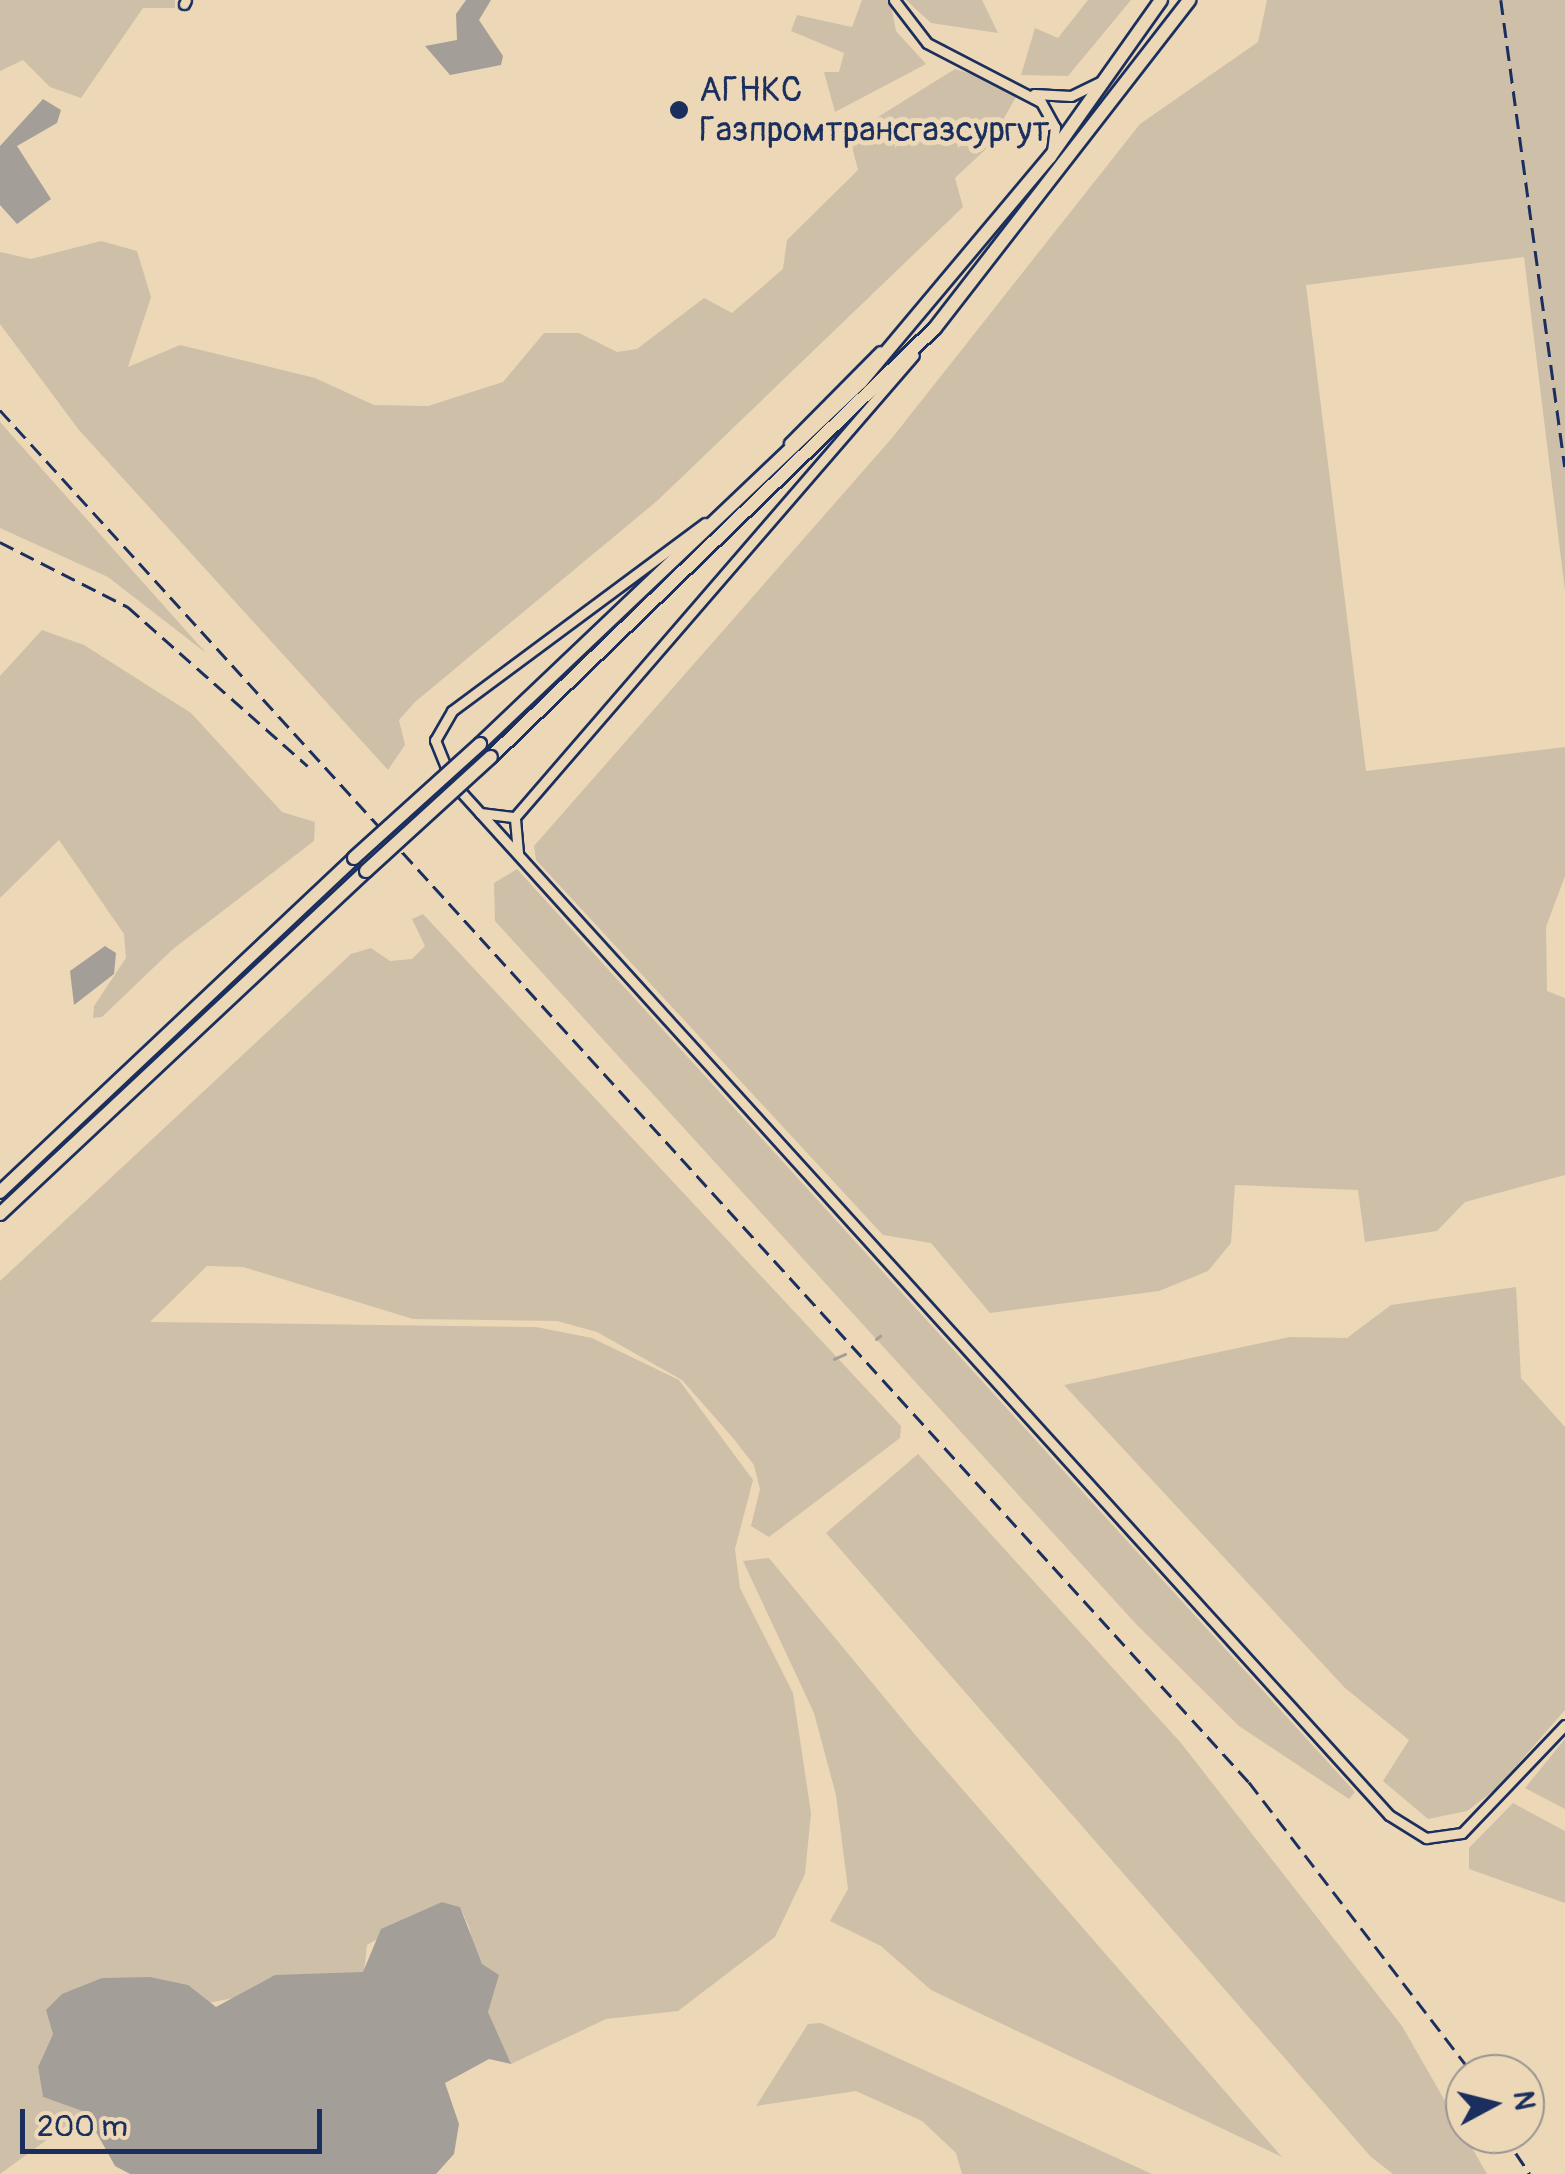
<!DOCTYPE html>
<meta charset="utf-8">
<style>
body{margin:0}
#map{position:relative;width:1565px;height:2174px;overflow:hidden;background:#ecd8b6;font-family:Pangolin,sans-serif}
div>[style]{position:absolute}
.green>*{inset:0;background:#cebfa9}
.water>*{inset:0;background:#a49e98}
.stream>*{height:2.5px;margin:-1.25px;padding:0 1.25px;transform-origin:1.25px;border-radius:1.25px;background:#a49e98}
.roads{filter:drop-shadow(2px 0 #1b2f5e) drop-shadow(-2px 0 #1b2f5e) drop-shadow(0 2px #1b2f5e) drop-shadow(0 -2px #1b2f5e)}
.street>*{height:9px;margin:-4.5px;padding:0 4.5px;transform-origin:4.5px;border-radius:4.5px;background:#ecd8b6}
.primary>*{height:12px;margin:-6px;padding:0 6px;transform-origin:6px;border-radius:6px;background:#ecd8b6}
.rail>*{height:2.5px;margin-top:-1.25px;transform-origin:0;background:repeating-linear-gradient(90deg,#1b2f5e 0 15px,transparent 0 23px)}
.bridges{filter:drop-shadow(2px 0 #1b2f5e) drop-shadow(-2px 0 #1b2f5e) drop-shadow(0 2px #1b2f5e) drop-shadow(0 -2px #1b2f5e)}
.primary-bridge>*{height:12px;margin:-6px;padding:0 6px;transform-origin:6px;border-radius:6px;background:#ecd8b6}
.dots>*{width:28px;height:28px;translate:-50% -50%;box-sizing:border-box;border:5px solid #ecd8b6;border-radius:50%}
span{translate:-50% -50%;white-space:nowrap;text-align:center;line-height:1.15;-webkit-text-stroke:10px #ecd8b6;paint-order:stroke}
.poi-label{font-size:35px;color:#1b2f5e}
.left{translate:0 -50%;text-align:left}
.north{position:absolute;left:1445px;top:2054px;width:100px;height:100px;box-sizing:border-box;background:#ecd8b6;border:2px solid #989493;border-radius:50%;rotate:83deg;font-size:28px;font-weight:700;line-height:40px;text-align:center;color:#1b2f5e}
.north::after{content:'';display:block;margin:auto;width:35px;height:45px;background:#1b2f5e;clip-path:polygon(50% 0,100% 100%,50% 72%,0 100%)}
.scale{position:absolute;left:20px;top:2109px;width:302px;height:45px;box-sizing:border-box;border:5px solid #1b2f5e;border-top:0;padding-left:12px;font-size:30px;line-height:35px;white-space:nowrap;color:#1b2f5e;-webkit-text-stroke:8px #ecd8b6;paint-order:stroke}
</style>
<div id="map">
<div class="green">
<div style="clip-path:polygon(0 0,175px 0,175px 8px,143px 8px,81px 98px,50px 87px,23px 60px,0 71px)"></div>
<div style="clip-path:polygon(862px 0,890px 0,896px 31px,926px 64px,835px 112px,824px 72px,839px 72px,844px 53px,791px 31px,797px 15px,852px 27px)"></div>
<div style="clip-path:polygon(906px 0,982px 0,998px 33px,931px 23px)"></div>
<div style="clip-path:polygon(1088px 0,1131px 0,1068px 76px,1021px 75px,1035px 28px,1058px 38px)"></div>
<div style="clip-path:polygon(1267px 0,1565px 0,1565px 591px,1524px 257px,1306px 285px,1366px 771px,1565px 747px,1565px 876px,1546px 927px,1547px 991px,1565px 998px,1565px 1175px,1465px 1202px,1437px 1231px,1365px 1242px,1358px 1190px,1235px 1185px,1231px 1243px,1208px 1271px,1159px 1291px,990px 1313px,931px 1243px,883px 1235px,536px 860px,534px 846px,892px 438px,1140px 124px,1258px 42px)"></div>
<div style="clip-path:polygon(955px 69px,1004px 84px,1016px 97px,987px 148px,955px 178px,963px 207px,657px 501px,415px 702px,399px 720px,405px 745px,388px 770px,79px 430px,0 324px,0 252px,31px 259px,101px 241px,137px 251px,151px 297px,128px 367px,180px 345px,315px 378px,374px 405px,428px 406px,503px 382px,544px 333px,579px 333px,617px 352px,637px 349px,704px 298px,732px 313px,783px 269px,787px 240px,858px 170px,849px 135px)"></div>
<div style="clip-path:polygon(0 422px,206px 653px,108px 577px,0 528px)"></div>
<div style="clip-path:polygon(42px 630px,84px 645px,191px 713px,282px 812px,315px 822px,314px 841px,173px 949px,102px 1017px,93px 1018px,94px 1006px,126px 958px,124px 934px,59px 840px,0 898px,0 676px)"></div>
<div style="clip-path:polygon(517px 869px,1355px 1792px,1349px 1799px,1239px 1726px,1136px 1624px,495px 921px,494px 883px)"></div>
<div style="clip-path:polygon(423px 914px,901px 1426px,900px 1438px,769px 1537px,751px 1526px,760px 1489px,754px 1465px,733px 1438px,682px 1380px,597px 1332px,557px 1321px,413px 1319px,243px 1267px,207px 1266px,150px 1322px,536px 1327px,592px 1338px,679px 1380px,753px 1480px,735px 1549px,740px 1588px,793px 1693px,811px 1813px,805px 1874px,775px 1937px,678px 2011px,606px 2019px,511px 2064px,493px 2033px,469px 1927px,460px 1907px,442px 1902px,367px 1945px,364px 1972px,53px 2034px,38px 2067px,43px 2097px,85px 2112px,0 2174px,0 1281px,351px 954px,371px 948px,390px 961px,412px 959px,425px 946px,412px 919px)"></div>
<div style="clip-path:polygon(1516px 1287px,1521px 1378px,1565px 1427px,1565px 1710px,1496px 1789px,1467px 1811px,1428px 1819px,1383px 1781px,1409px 1740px,1345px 1688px,1064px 1385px,1290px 1337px,1347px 1338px,1391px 1305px)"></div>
<div style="clip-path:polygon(918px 1454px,1181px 1743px,1402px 2026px,1487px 2174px,1393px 2174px,1371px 2157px,826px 1533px)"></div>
<div style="clip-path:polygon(769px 1558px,917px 1737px,1282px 2157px,931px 1990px,881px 1946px,830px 1921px,848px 1889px,836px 1795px,814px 1713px,743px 1561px)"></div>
<div style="clip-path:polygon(1565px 1739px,1565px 1809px,1525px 1788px)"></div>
<div style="clip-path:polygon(1513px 1803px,1565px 1831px,1565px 1903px,1469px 1869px,1469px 1848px)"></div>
<div style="clip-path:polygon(821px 2023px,876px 2048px,1152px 2174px,962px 2174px,956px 2153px,922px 2121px,856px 2091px,756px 2106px,808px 2024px)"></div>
</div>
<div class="water">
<div style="clip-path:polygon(466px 0,491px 0,479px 20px,503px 56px,501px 65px,450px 75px,425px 46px,457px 40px,456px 14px)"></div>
<div style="clip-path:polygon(43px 99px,61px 110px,57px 123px,17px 146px,51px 199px,17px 224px,0 205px,0 146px)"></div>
<div style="clip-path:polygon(105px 946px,116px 953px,114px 974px,74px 1005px,70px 971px)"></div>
<div style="clip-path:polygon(442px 1902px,460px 1907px,482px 1964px,499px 1975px,488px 2012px,511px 2064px,489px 2059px,445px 2083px,459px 2124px,454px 2154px,436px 2174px,130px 2174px,115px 2166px,85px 2112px,43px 2097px,38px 2067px,53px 2034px,46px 2010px,62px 1994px,102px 1978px,150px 1977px,188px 1985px,216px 2007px,275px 1975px,363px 1972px,381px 1929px)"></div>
</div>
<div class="stream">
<div style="left:876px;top:1339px;width:5px;rotate:-37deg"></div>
<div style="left:834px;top:1359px;width:12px;rotate:-24deg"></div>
</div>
<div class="roads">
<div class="street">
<div style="left:894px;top:0;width:54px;rotate:52.5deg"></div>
<div style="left:927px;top:43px;width:128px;rotate:27.4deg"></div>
<div style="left:1041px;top:102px;width:29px;rotate:61deg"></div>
<div style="left:1055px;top:127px;width:23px;rotate:97deg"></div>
<div style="left:184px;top:4px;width:4px;rotate:-63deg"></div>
<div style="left:1034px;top:94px;width:37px;rotate:3deg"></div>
<div style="left:1071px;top:96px;width:32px;rotate:-26deg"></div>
<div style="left:789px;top:443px;width:129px;rotate:-45.3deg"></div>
<div style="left:705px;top:523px;width:315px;rotate:143.4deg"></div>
<div style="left:452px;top:711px;width:34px;rotate:120deg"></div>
<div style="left:435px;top:740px;width:45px;rotate:68deg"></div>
<div style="left:452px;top:782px;width:1395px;rotate:47.79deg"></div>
<div style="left:1389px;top:1815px;width:44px;rotate:31.9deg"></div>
<div style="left:1426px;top:1838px;width:36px;rotate:-8deg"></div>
<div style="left:1462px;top:1833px;width:149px;rotate:-46.4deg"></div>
<div style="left:480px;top:813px;width:35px;rotate:7deg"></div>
<div style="left:518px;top:853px;width:36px;rotate:-95deg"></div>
<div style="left:515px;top:817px;width:610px;rotate:-49.18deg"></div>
</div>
<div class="primary">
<div style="left:480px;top:744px;width:526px;rotate:-43.54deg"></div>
<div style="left:861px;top:382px;width:294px;rotate:-50deg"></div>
<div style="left:1050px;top:157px;width:192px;rotate:-54.7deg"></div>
<div style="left:491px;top:757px;width:617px;rotate:-44.02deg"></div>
<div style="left:935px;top:328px;width:415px;rotate:-52.2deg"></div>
<div style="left:0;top:1192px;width:487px;rotate:-43.3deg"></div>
<div style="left:0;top:1214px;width:502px;rotate:-43.14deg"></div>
</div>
</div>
<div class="rail">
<div style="left:1501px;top:0;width:471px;rotate:82.2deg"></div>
<div style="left:0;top:410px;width:1855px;rotate:47.69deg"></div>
<div style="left:1249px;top:1782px;width:368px;rotate:52.5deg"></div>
<div style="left:0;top:542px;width:144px;rotate:26.9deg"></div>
<div style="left:128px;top:607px;width:240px;rotate:41.5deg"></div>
<div style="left:1503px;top:2134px;width:48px;rotate:56deg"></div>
</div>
<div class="bridges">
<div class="primary-bridge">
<div style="left:354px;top:858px;width:170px;rotate:-42.1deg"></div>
<div style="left:366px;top:871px;width:169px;rotate:-42.4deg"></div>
</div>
</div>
<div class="dots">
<div style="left:679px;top:110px;background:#1b2f5e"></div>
</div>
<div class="poi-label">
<span class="left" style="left:699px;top:110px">АГНКС<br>Газпромтрансгазсургут</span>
</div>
<div class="north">N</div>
<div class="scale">200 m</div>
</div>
